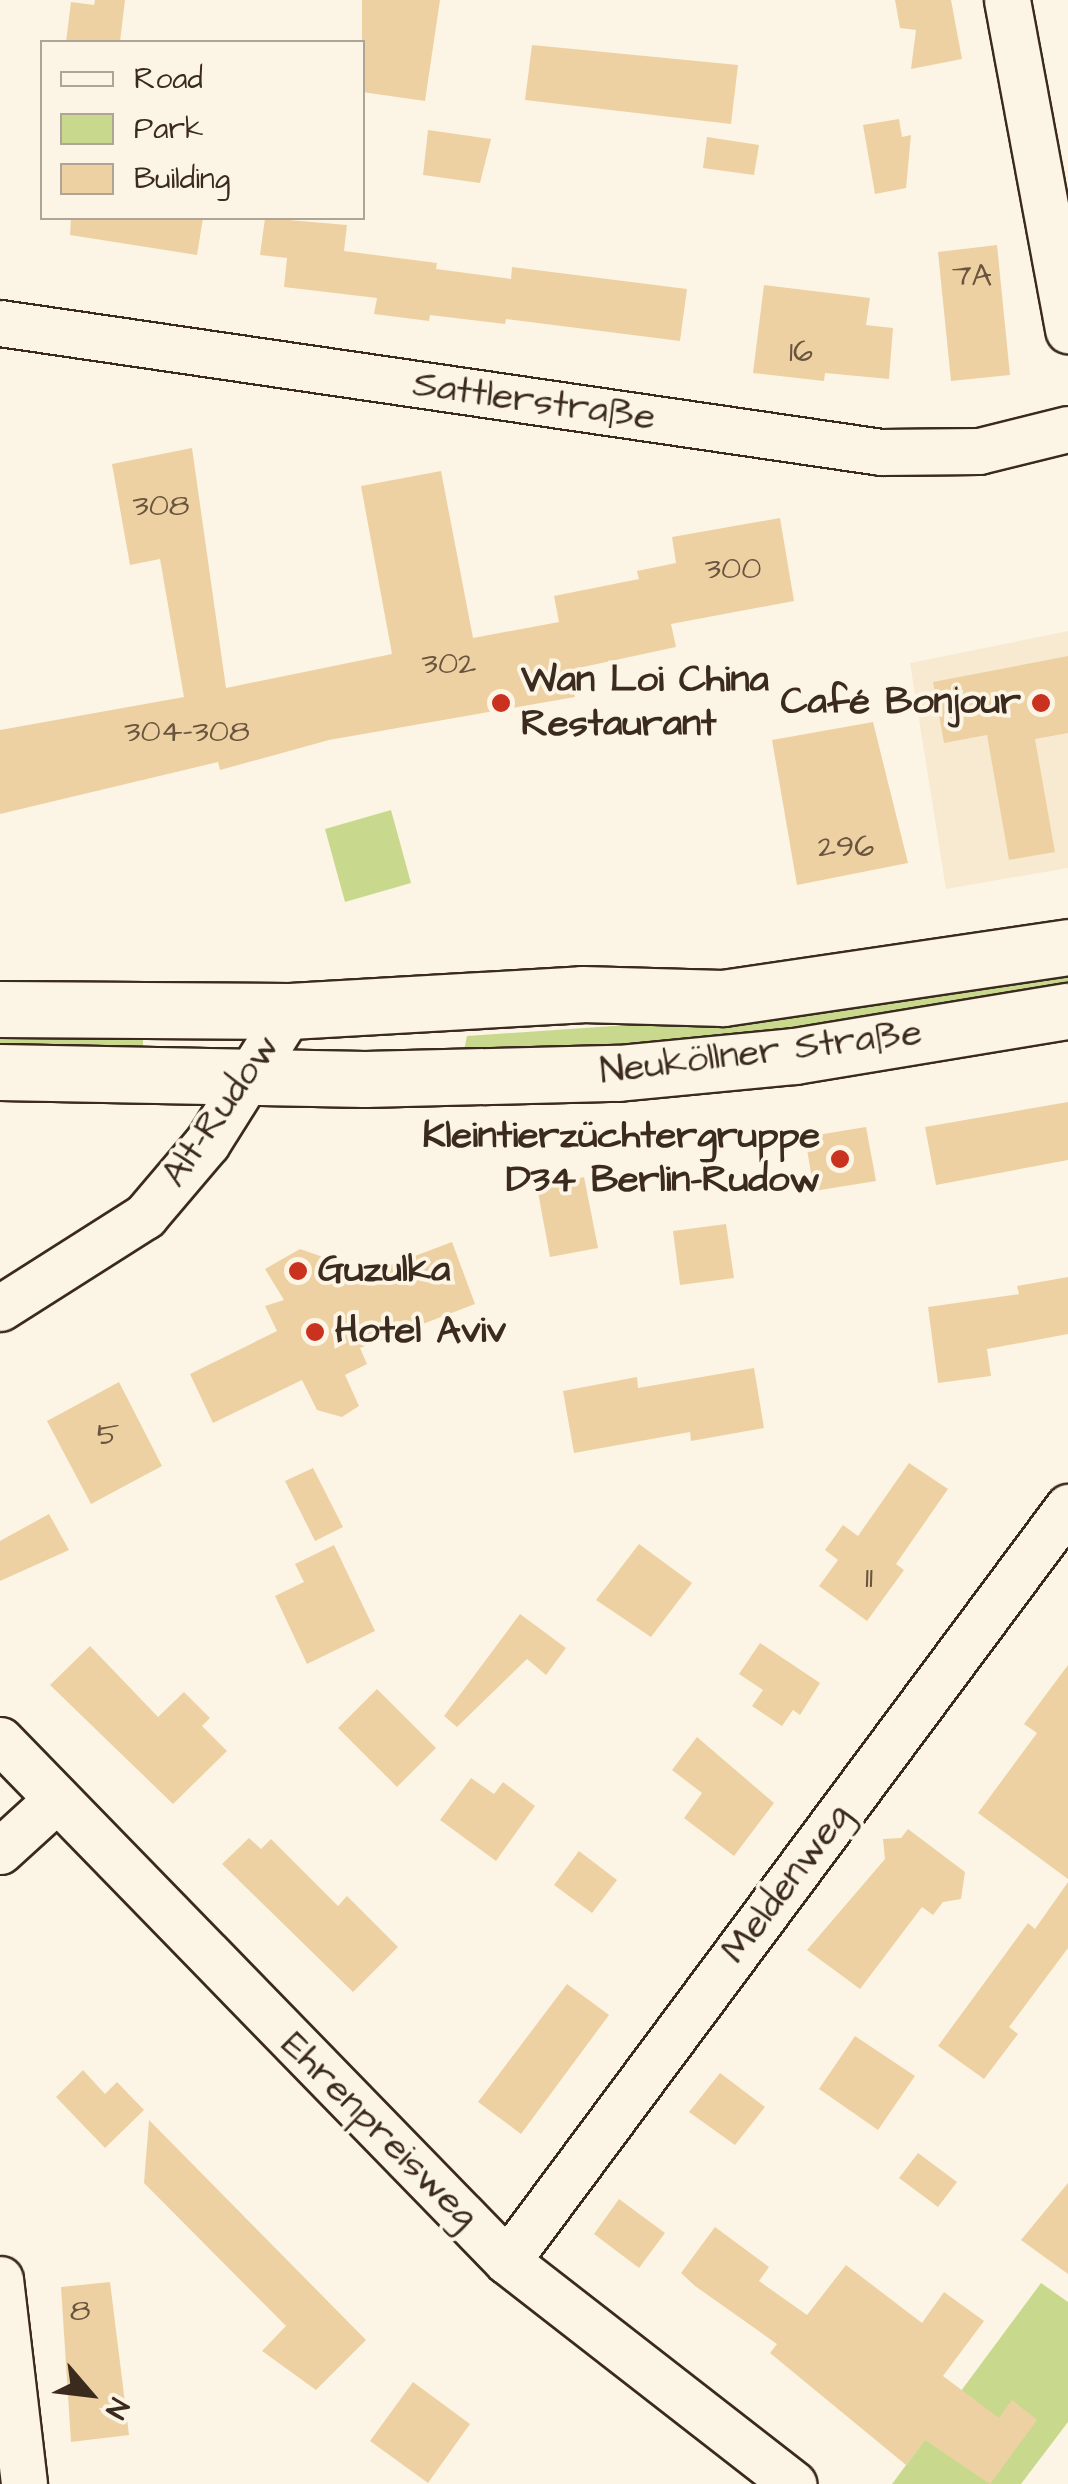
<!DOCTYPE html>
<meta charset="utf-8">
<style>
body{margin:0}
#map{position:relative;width:1068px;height:2484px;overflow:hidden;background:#fcf5e5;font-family:"Architects Daughter",sans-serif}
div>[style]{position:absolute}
.built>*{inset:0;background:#f8ead1}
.green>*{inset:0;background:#c8d98d}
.building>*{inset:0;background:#eed1a2}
.roads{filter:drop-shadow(2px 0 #3b2a1e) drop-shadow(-2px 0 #3b2a1e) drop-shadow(0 2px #3b2a1e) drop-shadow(0 -2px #3b2a1e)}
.street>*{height:45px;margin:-22.5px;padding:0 22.5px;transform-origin:22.5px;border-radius:22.5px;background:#fcf5e5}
.secondary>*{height:55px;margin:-27.5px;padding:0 27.5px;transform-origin:27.5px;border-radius:27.5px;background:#fcf5e5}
.dots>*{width:28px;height:28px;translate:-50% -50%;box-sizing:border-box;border:5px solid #fcf5e5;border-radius:50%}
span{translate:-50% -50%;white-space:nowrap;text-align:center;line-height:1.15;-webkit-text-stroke:8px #fcf5e5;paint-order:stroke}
.number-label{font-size:32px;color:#68543f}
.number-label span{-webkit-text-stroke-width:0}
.street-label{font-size:38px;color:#3b2a1e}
.poi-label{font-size:38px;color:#3b2a1e;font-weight:700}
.left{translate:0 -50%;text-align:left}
.right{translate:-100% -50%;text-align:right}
.legend{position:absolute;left:40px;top:40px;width:325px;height:180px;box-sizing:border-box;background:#fcf5e5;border:2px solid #afa495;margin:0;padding:12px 18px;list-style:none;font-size:30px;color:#3b2a1e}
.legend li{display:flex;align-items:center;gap:20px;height:50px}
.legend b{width:50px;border:2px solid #afa495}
.north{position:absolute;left:40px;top:2344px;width:100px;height:100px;-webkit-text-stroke:8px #fcf5e5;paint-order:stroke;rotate:118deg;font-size:28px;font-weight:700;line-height:40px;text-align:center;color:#3b2a1e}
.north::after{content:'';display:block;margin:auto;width:35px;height:45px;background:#3b2a1e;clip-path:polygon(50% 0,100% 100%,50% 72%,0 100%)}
</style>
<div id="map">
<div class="built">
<div style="clip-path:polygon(1068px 631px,1068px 868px,946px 889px,910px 663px)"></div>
</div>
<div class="green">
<div style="clip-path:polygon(391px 810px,411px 883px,345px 902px,325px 829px)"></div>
<div style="clip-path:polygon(1068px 965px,1068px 994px,735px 1045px,463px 1055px,467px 1036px,671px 1022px)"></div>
<div style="clip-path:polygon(0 1029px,143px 1032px,143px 1054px,0 1052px)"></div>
<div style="clip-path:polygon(1041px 2283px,1068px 2302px,1068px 2422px,1021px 2484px,892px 2484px)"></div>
</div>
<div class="building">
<div style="clip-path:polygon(95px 0,125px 0,120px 42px,66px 42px,71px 2px,94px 5px)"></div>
<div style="clip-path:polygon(362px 0,440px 0,425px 101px,362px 92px)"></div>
<div style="clip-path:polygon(895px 0,951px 0,962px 59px,911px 69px,916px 30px,900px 28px)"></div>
<div style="clip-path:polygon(532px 45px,738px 65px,731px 124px,525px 100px)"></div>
<div style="clip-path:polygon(899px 119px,902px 137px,911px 135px,906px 188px,875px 194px,863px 125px)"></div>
<div style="clip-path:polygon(428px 130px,491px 139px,480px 183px,423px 175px)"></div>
<div style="clip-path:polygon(707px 137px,759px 145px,754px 175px,703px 168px)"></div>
<div style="clip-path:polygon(71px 218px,203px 218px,197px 255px,70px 235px)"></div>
<div style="clip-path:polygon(265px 218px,347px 225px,344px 251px,437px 263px,436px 269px,511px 279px,512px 267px,687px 289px,680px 341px,506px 319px,505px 324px,430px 315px,429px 321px,374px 314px,377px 298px,284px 287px,287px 258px,260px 255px)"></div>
<div style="clip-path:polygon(997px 245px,1010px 375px,951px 381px,938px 252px)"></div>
<div style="clip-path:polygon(764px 285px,870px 298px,866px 325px,893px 328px,889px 379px,825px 373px,824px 381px,753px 373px)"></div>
<div style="clip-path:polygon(192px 448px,226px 688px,392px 654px,361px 486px,441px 471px,473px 638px,559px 622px,554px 596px,639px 579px,637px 571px,676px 563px,672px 537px,780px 518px,794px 601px,671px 624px,676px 647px,569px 670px,575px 697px,329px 740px,220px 770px,218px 762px,0 814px,0 730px,184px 697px,160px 559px,130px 565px,112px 464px)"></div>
<div style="clip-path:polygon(1068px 656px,1068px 733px,1035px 739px,1055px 852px,1009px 860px,987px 735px,944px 743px,933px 682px)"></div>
<div style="clip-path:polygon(873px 722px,908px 863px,797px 885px,772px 740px)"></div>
<div style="clip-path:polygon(1068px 1102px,1068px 1160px,936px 1185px,925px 1127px)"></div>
<div style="clip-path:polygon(866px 1127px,876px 1181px,814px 1191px,805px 1137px)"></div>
<div style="clip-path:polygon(584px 1177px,598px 1248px,550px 1257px,537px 1187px)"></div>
<div style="clip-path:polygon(726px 1224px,734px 1278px,680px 1285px,673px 1231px)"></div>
<div style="clip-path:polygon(452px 1242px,475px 1304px,360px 1348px,367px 1364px,345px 1375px,359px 1406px,342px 1417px,317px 1410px,302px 1380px,213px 1423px,190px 1374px,277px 1331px,265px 1306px,284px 1300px,265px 1269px,300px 1249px,323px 1257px,335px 1286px)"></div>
<div style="clip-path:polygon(1068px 1277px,1068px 1334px,987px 1349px,991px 1376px,938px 1383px,928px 1307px,1019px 1294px,1017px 1286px)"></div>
<div style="clip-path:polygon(754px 1368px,764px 1428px,691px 1441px,690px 1432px,574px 1453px,563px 1391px,637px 1377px,638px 1388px)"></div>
<div style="clip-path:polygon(119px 1382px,162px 1466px,91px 1504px,47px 1421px)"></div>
<div style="clip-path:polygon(909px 1463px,948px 1489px,896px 1564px,904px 1570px,867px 1621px,819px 1586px,838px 1560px,825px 1550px,843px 1525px,858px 1536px)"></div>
<div style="clip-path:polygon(313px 1468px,343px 1527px,315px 1541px,285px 1481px)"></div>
<div style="clip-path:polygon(49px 1514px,69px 1550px,0 1581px,0 1541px)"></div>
<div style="clip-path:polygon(639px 1544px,692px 1583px,651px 1637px,596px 1600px)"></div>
<div style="clip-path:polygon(334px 1545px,375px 1631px,307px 1664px,275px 1596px,304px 1582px,295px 1564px)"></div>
<div style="clip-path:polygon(520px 1614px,566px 1648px,546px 1675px,527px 1659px,457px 1727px,444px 1716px)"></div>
<div style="clip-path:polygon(760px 1643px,820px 1683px,800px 1715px,793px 1710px,782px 1726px,752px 1706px,763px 1690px,739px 1674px)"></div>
<div style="clip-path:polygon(90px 1646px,158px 1717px,184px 1692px,210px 1718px,202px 1726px,227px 1751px,173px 1804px,50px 1685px)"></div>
<div style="clip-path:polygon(1068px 1665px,1068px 1879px,978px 1813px,1037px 1733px,1024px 1724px)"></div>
<div style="clip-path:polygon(377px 1689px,436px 1748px,397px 1787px,338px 1728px)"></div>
<div style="clip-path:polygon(697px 1737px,774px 1803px,734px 1856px,684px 1818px,702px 1793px,672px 1770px)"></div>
<div style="clip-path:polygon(471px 1778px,494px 1794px,503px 1782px,535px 1806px,496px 1861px,440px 1820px)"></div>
<div style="clip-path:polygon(908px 1829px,965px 1872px,961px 1899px,943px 1902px,933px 1915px,922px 1907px,860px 1989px,807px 1950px,885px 1859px,883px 1839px,901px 1838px)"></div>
<div style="clip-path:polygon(249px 1838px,261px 1849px,271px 1839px,338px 1906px,347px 1896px,398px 1947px,353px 1992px,222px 1864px)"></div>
<div style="clip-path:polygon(579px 1851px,617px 1880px,592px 1913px,554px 1885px)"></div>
<div style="clip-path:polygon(1068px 1882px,1068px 1948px,1009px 2027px,1018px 2034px,984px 2079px,938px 2046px,1028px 1923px,1035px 1929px)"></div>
<div style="clip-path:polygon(567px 1984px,609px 2015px,521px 2134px,478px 2102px)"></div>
<div style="clip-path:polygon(855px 2036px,915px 2076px,878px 2130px,819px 2089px)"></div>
<div style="clip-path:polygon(83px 2070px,105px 2094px,117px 2082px,144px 2110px,105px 2148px,56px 2097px)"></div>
<div style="clip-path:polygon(720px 2073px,765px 2107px,735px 2145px,689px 2112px)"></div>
<div style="clip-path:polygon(149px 2120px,366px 2340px,316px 2390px,262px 2351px,286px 2326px,144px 2183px)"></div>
<div style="clip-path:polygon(918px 2153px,957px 2182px,938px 2207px,899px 2178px)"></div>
<div style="clip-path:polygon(1068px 2183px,1068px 2274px,1021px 2240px)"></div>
<div style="clip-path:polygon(619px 2199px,665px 2233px,639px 2268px,594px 2234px)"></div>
<div style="clip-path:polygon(715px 2227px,769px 2267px,759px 2281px,807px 2315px,846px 2265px,922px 2323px,944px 2292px,984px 2321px,943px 2376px,999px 2418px,1012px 2400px,1037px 2420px,990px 2484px,925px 2440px,906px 2465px,770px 2353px,777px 2344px,695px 2286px,681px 2273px)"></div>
<div style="clip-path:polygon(110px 2282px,129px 2435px,71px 2442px,61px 2287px)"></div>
<div style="clip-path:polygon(413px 2382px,470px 2424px,428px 2483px,370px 2441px)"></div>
</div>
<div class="roads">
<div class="street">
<div style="left:1007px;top:0;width:336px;rotate:79.5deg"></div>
<div style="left:0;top:323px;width:890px;rotate:8.33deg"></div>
<div style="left:881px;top:452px;width:98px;rotate:-0.6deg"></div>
<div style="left:979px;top:451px;width:92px;rotate:-13.9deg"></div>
<div style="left:0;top:1308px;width:172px;rotate:-32.4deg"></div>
<div style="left:145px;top:1216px;width:96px;rotate:-49.7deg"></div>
<div style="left:207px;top:1143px;width:156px;rotate:-57.8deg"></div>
<div style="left:0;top:1740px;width:727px;rotate:45.78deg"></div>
<div style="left:507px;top:2261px;width:363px;rotate:37.9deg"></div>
<div style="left:0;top:1851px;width:77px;rotate:-42.4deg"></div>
<div style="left:507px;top:2261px;width:940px;rotate:-53.35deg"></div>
<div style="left:0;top:2279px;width:206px;rotate:83.3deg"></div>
</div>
<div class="secondary">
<div style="left:0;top:1009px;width:290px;rotate:0.4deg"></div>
<div style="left:290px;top:1011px;width:292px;rotate:-3.3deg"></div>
<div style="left:582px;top:994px;width:141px;rotate:1.6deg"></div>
<div style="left:723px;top:998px;width:349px;rotate:-8.4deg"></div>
<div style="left:0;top:1072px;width:365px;rotate:1.1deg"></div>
<div style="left:365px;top:1079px;width:253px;rotate:-1.4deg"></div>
<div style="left:618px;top:1073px;width:178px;rotate:-5.5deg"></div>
<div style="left:795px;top:1056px;width:277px;rotate:-9.4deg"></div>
</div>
</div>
<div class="dots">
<div style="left:501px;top:703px;background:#c8321e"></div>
<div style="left:1041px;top:703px;background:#c8321e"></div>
<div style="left:840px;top:1159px;background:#c8321e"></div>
<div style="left:298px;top:1271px;background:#c8321e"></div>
<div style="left:315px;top:1332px;background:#c8321e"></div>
</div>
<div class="number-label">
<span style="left:972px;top:276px">7A</span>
<span style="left:801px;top:352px">16</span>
<span style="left:161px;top:506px">308</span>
<span style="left:733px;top:569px">300</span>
<span style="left:449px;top:664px">302</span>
<span style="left:187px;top:732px">304-308</span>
<span style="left:846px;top:847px">296</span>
<span style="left:108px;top:1435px">5</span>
<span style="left:869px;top:1578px">11</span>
<span style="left:80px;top:2311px">8</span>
</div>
<div class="street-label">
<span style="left:534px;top:402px;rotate:8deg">Sattlerstraße</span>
<span style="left:761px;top:1053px;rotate:-7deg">Neuköllner Straße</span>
<span style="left:221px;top:1111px;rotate:-55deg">Alt-Rudow</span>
<span style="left:787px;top:1884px;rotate:-53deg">Meldenweg</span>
<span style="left:379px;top:2131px;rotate:45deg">Ehrenpreisweg</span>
</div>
<div class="poi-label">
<span class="left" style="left:521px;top:703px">Wan Loi China<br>Restaurant</span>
<span class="right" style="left:1021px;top:703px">Café Bonjour</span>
<span class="right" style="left:820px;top:1159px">Kleintierzüchtergruppe<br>D34 Berlin-Rudow</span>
<span class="left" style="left:318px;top:1271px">Guzulka</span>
<span class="left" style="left:335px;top:1332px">Hotel Aviv</span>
</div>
<ul class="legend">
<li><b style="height:12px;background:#fcf5e5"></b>Road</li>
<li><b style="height:28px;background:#c8d98d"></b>Park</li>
<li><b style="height:28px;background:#eed1a2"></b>Building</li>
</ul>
<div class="north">N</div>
</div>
